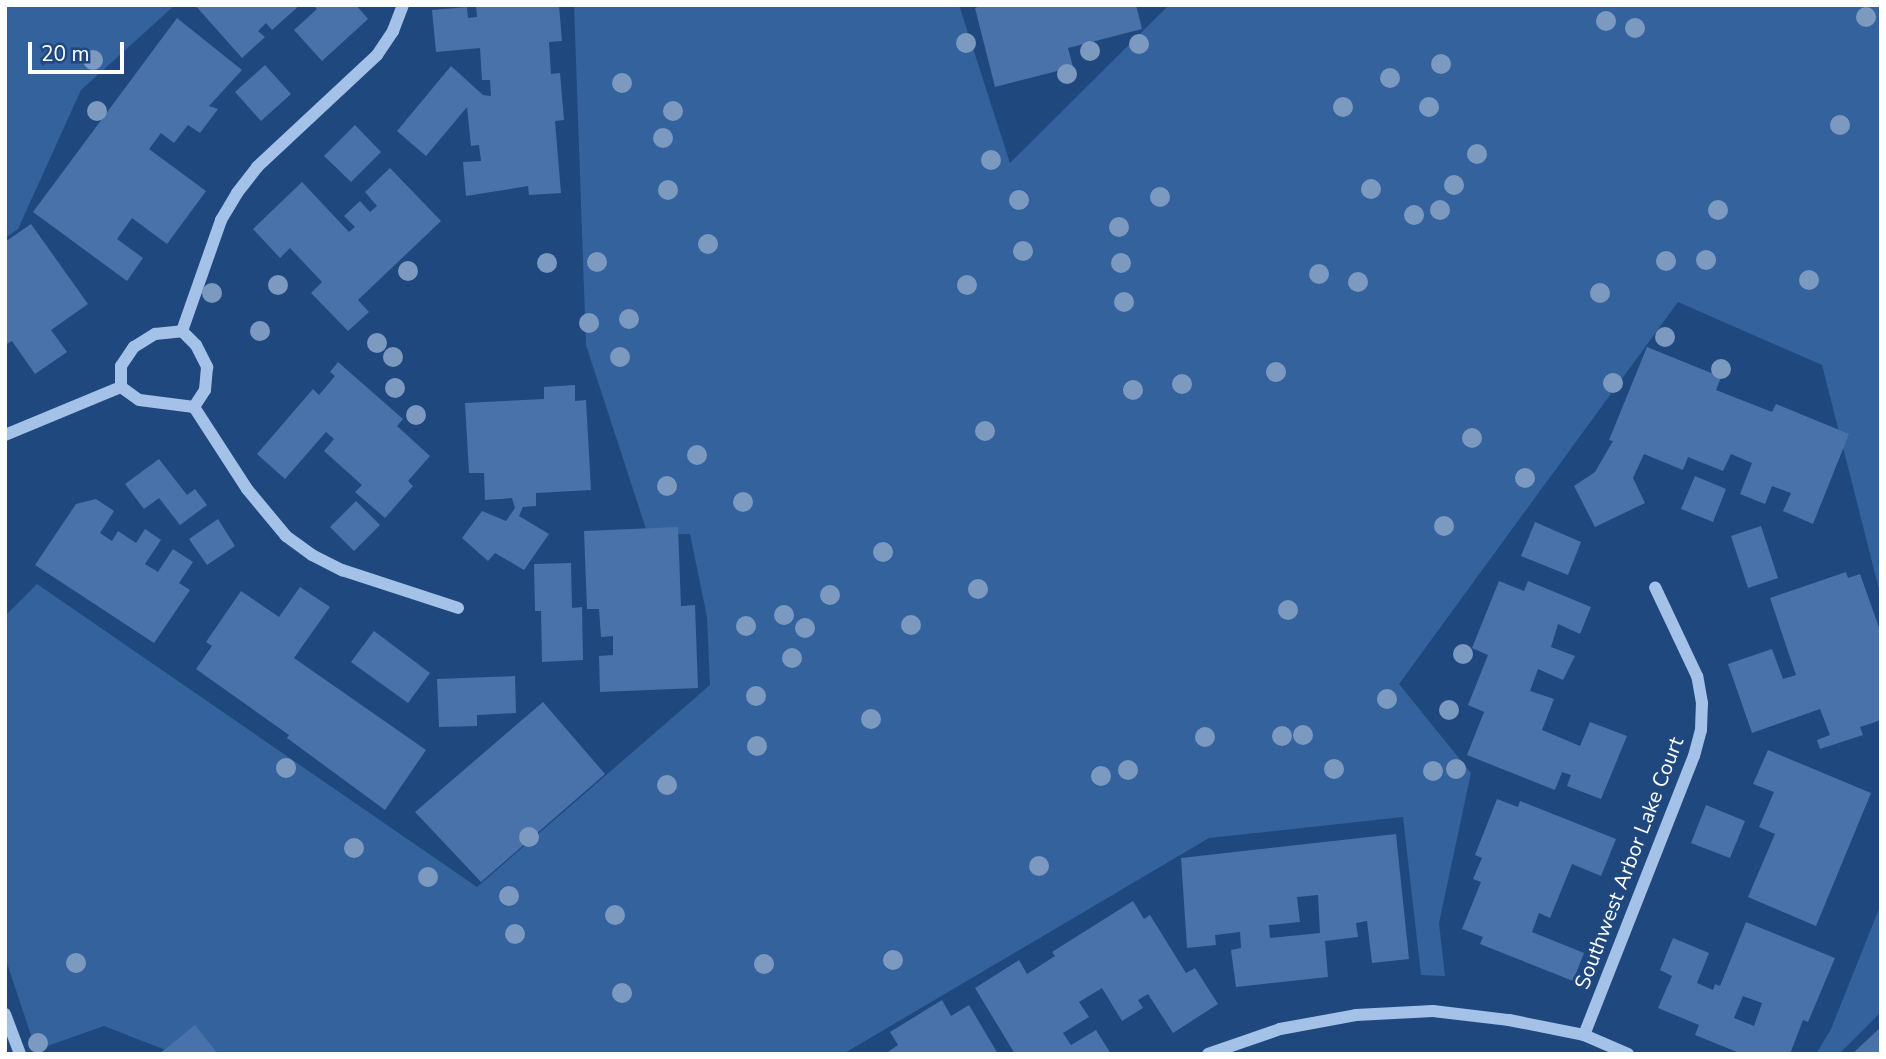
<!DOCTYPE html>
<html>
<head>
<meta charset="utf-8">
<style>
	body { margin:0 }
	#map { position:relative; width:1886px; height:1059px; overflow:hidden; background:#1f487f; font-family:"Nunito Sans",sans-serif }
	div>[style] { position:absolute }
	.green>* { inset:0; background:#33629d }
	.building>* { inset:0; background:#4872a9 }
	.minor>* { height:12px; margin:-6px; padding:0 6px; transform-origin:6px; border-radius:6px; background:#a4c2e8 }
	.trees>* { width:20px; height:20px; margin:-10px; border-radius:50%; background:#7c99c0 }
	span { translate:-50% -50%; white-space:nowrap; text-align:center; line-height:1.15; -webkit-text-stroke:6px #1f487f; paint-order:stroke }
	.street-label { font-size:21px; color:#fff }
	.frame { position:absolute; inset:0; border:7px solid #fff; pointer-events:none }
	.scale { position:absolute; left:28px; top:42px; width:96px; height:32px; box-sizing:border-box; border:4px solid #fff; border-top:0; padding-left:9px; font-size:21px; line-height:24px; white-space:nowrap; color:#fff; -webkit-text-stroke:5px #1f487f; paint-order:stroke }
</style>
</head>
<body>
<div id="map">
	<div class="green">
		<i style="clip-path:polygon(5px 5px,175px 5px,81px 90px,18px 229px,5px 238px)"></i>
		<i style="clip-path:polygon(574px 5px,959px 5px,1010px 163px,1169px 5px,1881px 5px,1881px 597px,1822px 365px,1678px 302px,1399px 684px,1471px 773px,1439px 923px,1445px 976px,1421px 975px,1403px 817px,1209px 838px,843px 1054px,176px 1054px,104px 1026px,36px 1050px,5px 957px,5px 616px,37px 584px,477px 887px,710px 685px,707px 617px,690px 534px,648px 535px,586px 345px)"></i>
		<i style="clip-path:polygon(1881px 904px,1881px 1012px,1839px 1054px,1816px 1054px,1831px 1029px)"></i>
	</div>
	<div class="building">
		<i style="clip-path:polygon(195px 5px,300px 5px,272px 30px,266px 23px,258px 31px,265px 37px,242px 58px)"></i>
		<i style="clip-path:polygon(313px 5px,356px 5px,368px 19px,322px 61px,294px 30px,317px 9px)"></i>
		<i style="clip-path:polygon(476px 5px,559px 5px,562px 41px,549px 42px,551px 74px,560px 73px,564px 120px,555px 121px,561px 193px,529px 195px,528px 186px,466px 196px,463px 162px,481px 161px,479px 145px,471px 146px,467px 107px,426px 156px,397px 131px,451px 66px,483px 95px,491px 96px,490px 80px,482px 80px,480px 48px,436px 52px,432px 10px,467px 7px,468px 18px,477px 17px)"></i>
		<i style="clip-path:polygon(984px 5px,1136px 5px,1142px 29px,1068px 48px,1073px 67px,995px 87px,975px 8px)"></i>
		<i style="clip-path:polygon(177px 18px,242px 70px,209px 106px,218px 109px,200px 133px,188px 125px,174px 143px,161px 133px,149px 149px,206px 191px,167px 244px,132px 218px,117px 239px,143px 258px,127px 281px,33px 212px)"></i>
		<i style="clip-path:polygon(265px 65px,291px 94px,261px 121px,235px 92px)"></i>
		<i style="clip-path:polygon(355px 125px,381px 152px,351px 182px,324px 156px)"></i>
		<i style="clip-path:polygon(390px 168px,441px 221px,358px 300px,369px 312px,348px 331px,311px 293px,322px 282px,290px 248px,280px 258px,253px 229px,302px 182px,349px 232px,355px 227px,344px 216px,360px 201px,370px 212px,377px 206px,365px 192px)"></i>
		<i style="clip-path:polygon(31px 224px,88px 304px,51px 330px,67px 352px,35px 374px,12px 341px,5px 345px,5px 242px)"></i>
		<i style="clip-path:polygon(1647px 347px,1721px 377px,1716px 390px,1772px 412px,1776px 404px,1849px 434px,1813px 524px,1783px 511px,1791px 493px,1772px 486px,1765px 504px,1740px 494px,1752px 463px,1731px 454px,1723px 471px,1688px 457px,1683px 470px,1644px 454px,1633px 478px,1645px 503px,1595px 527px,1574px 486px,1595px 472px,1613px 441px,1609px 440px)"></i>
		<i style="clip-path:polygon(338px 362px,403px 419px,397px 426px,430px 456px,408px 481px,413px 486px,385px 518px,355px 492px,362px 485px,324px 451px,334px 439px,326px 432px,285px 479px,257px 454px,313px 389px,319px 395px,335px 376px,330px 372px)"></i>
		<i style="clip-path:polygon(575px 385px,575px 401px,586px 400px,591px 490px,536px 493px,536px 506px,523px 507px,519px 516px,549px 534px,524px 570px,495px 553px,488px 561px,462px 538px,482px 511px,506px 521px,515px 508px,512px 498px,485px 500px,484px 473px,469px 473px,465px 403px,544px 399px,544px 387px)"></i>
		<i style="clip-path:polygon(159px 459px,187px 495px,195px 489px,207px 505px,180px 525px,159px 498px,144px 509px,125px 484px)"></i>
		<i style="clip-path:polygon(1695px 476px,1726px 489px,1713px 522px,1681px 509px)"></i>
		<i style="clip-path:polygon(96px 499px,114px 511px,100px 533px,112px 541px,118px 531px,136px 543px,145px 529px,161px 540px,145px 564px,158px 572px,173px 549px,193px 562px,179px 583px,190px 590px,154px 643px,35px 565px,76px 504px)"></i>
		<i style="clip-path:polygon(356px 501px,380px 525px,354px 551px,330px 527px)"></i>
		<i style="clip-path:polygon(218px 519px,235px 546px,207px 565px,189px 539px)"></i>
		<i style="clip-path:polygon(1535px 522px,1581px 542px,1568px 575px,1521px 556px)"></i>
		<i style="clip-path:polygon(1761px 526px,1778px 578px,1748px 588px,1731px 536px)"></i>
		<i style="clip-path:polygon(678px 527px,681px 606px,695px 605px,698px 688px,600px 692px,599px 656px,613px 655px,613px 636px,601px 637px,599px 609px,587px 609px,584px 531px)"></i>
		<i style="clip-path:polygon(571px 563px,572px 608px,582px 607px,583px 660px,542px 662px,541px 611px,535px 611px,534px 564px)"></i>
		<i style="clip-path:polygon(1846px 572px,1848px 578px,1860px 574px,1881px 633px,1881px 720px,1860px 727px,1863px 735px,1820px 749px,1817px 740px,1830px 735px,1820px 709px,1752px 733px,1728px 664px,1772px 649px,1783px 679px,1796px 675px,1770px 598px)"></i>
		<i style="clip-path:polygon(1499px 581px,1524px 591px,1528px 581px,1591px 607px,1580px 634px,1558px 624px,1551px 647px,1575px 656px,1563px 680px,1538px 669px,1530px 691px,1554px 699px,1542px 730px,1580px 746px,1590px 722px,1627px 736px,1601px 799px,1567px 786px,1571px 775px,1562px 772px,1555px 790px,1467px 755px,1484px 712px,1468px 705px,1488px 655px,1472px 648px)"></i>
		<i style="clip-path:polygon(300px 587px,330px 607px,294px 658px,426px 750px,385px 810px,287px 738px,289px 735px,196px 669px,212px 646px,206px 642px,241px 591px,279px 617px)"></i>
		<i style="clip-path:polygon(374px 631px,430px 673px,408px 703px,351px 662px)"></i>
		<i style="clip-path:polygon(515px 676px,516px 713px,477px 715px,477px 726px,439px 727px,437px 679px)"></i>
		<i style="clip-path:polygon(543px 702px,605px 774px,481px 882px,415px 812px)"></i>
		<i style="clip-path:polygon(1768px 750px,1871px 793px,1816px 926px,1748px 897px,1775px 834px,1759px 827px,1774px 792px,1753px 784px)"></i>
		<i style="clip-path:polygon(1497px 799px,1518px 807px,1520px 801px,1616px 839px,1601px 876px,1572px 864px,1550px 918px,1539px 913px,1532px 932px,1584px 953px,1573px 981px,1480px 944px,1483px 937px,1462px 929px,1481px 882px,1473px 879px,1482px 858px,1475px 855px)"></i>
		<i style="clip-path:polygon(1706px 805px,1745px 821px,1730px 858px,1691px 843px)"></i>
		<i style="clip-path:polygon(evenodd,1396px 834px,1409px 959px,1372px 963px,1367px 921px,1356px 923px,1358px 937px,1325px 941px,1328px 977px,1236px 987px,1231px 950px,1241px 948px,1240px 932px,1215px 935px,1216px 945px,1187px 948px,1181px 858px,1396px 834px,1318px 895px,1320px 933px,1270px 938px,1269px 925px,1300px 922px,1297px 897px,1318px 895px)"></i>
		<i style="clip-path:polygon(1133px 901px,1144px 919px,1150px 915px,1186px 973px,1195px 968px,1218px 1004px,1173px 1033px,1148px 994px,1138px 1000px,1143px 1008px,1122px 1021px,1102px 988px,1079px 1002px,1089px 1017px,1063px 1033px,1071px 1045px,1096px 1030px,1111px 1054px,1015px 1054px,975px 988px,1019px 960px,1027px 974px,1055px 956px,1052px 952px)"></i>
		<i style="clip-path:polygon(evenodd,1746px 922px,1835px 958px,1808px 1022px,1803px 1020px,1790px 1054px,1742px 1054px,1695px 1035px,1699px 1025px,1658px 1008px,1672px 976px,1660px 970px,1673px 938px,1709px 953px,1697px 983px,1713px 990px,1715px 984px,1720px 986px,1746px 922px,1743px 996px,1762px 1003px,1754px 1026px,1734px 1018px,1743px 996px)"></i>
		<i style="clip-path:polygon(942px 1000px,951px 1016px,969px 1005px,998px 1054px,885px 1054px,898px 1045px,890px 1032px)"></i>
		<i style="clip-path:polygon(195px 1025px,218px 1054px,159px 1054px)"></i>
		<i style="clip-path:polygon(1881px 1027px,1881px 1054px,1852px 1054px)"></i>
	</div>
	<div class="minor">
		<i style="left:182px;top:331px;width:118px;rotate:-70.6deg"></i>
		<i style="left:221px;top:220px;width:31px;rotate:-59deg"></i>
		<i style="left:237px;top:193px;width:33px;rotate:-52deg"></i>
		<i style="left:257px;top:167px;width:164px;rotate:-43deg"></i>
		<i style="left:377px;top:55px;width:29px;rotate:-56deg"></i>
		<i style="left:393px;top:31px;width:28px;rotate:-69deg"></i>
		<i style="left:182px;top:331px;width:20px;rotate:45deg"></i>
		<i style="left:196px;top:345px;width:25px;rotate:63deg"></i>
		<i style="left:207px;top:367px;width:23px;rotate:95deg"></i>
		<i style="left:205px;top:390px;width:20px;rotate:123deg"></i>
		<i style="left:194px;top:407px;width:55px;rotate:-172.7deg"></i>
		<i style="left:139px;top:400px;width:22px;rotate:-144deg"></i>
		<i style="left:121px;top:387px;width:21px;rotate:-90deg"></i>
		<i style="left:121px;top:366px;width:23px;rotate:-56deg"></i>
		<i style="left:134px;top:347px;width:25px;rotate:-32deg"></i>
		<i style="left:155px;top:334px;width:27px;rotate:-6deg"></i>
		<i style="left:194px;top:407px;width:98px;rotate:57.1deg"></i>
		<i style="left:247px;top:489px;width:61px;rotate:50.3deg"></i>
		<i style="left:286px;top:536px;width:32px;rotate:36deg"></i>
		<i style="left:312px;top:555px;width:34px;rotate:27deg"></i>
		<i style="left:342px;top:570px;width:122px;rotate:18.1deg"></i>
		<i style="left:5px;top:435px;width:126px;rotate:-22.5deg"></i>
		<i style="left:5px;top:1014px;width:43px;rotate:69.4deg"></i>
		<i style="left:1584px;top:1035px;width:300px;rotate:-68.5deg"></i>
		<i style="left:1694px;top:756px;width:27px;rotate:-75deg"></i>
		<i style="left:1701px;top:730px;width:27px;rotate:-88deg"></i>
		<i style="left:1702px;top:703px;width:27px;rotate:-100deg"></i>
		<i style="left:1697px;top:676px;width:98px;rotate:-115.3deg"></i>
		<i style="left:1208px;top:1054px;width:76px;rotate:-19.1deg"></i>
		<i style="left:1280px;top:1029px;width:77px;rotate:-10.4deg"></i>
		<i style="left:1356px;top:1015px;width:77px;rotate:-3deg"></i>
		<i style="left:1433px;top:1011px;width:77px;rotate:6.8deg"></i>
		<i style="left:1509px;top:1020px;width:76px;rotate:11.3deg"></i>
		<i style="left:1584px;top:1035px;width:48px;rotate:23.4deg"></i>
	</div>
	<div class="trees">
		<i style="left:1866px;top:17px"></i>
		<i style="left:1606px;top:21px"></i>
		<i style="left:1635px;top:28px"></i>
		<i style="left:966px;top:43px"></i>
		<i style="left:1139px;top:44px"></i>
		<i style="left:1090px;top:51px"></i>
		<i style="left:93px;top:60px"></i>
		<i style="left:1441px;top:64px"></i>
		<i style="left:1067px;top:74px"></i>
		<i style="left:1390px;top:78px"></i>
		<i style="left:622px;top:83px"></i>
		<i style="left:1343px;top:107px"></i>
		<i style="left:1429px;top:107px"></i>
		<i style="left:97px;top:111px"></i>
		<i style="left:673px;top:111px"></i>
		<i style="left:1840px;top:125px"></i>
		<i style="left:663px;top:138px"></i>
		<i style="left:1477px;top:154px"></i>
		<i style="left:991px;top:160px"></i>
		<i style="left:1454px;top:185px"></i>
		<i style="left:1371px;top:189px"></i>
		<i style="left:668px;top:190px"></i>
		<i style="left:1160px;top:197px"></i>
		<i style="left:1019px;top:200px"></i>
		<i style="left:1440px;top:210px"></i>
		<i style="left:1718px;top:210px"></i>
		<i style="left:1414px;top:215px"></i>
		<i style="left:1119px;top:227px"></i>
		<i style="left:708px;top:244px"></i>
		<i style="left:1023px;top:251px"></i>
		<i style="left:1706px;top:260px"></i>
		<i style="left:1666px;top:261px"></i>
		<i style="left:597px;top:262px"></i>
		<i style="left:547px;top:263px"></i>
		<i style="left:1121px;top:263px"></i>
		<i style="left:408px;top:271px"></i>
		<i style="left:1319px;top:274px"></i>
		<i style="left:1809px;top:280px"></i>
		<i style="left:1358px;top:282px"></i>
		<i style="left:278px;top:285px"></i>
		<i style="left:967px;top:285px"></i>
		<i style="left:212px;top:293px"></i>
		<i style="left:1600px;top:293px"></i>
		<i style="left:1124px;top:302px"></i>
		<i style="left:629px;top:319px"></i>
		<i style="left:589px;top:323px"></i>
		<i style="left:260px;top:331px"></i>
		<i style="left:1665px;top:337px"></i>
		<i style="left:377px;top:343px"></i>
		<i style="left:393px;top:357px"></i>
		<i style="left:620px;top:357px"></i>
		<i style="left:1721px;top:369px"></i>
		<i style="left:1276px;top:372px"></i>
		<i style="left:1613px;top:383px"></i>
		<i style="left:1182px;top:384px"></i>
		<i style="left:395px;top:388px"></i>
		<i style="left:1133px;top:390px"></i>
		<i style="left:416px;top:415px"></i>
		<i style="left:985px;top:431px"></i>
		<i style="left:1472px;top:438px"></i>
		<i style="left:697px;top:455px"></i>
		<i style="left:1525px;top:478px"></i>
		<i style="left:667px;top:486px"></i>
		<i style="left:743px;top:502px"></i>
		<i style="left:1444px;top:526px"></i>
		<i style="left:883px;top:552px"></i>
		<i style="left:978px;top:589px"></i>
		<i style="left:830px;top:595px"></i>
		<i style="left:1288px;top:610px"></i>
		<i style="left:784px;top:615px"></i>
		<i style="left:911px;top:625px"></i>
		<i style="left:746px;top:626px"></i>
		<i style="left:805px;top:628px"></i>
		<i style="left:1463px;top:654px"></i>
		<i style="left:792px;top:658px"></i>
		<i style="left:756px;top:696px"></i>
		<i style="left:1387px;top:699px"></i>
		<i style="left:1449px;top:710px"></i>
		<i style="left:871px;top:719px"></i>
		<i style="left:1303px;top:735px"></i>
		<i style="left:1282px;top:736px"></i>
		<i style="left:1205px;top:737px"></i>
		<i style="left:757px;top:746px"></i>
		<i style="left:286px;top:768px"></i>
		<i style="left:1334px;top:769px"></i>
		<i style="left:1456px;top:769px"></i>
		<i style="left:1128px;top:770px"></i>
		<i style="left:1433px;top:771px"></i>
		<i style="left:1101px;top:776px"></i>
		<i style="left:667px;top:785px"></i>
		<i style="left:529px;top:837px"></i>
		<i style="left:354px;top:848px"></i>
		<i style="left:1039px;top:866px"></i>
		<i style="left:428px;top:877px"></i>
		<i style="left:509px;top:896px"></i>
		<i style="left:615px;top:915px"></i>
		<i style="left:515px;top:934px"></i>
		<i style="left:893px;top:960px"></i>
		<i style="left:76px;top:963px"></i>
		<i style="left:764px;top:964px"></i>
		<i style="left:622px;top:993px"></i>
		<i style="left:38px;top:1043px"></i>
	</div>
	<div class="street-label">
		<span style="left:1629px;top:863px;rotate:-69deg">Southwest Arbor Lake Court</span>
	</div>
	<div class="frame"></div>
	<div class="scale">20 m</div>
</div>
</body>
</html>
